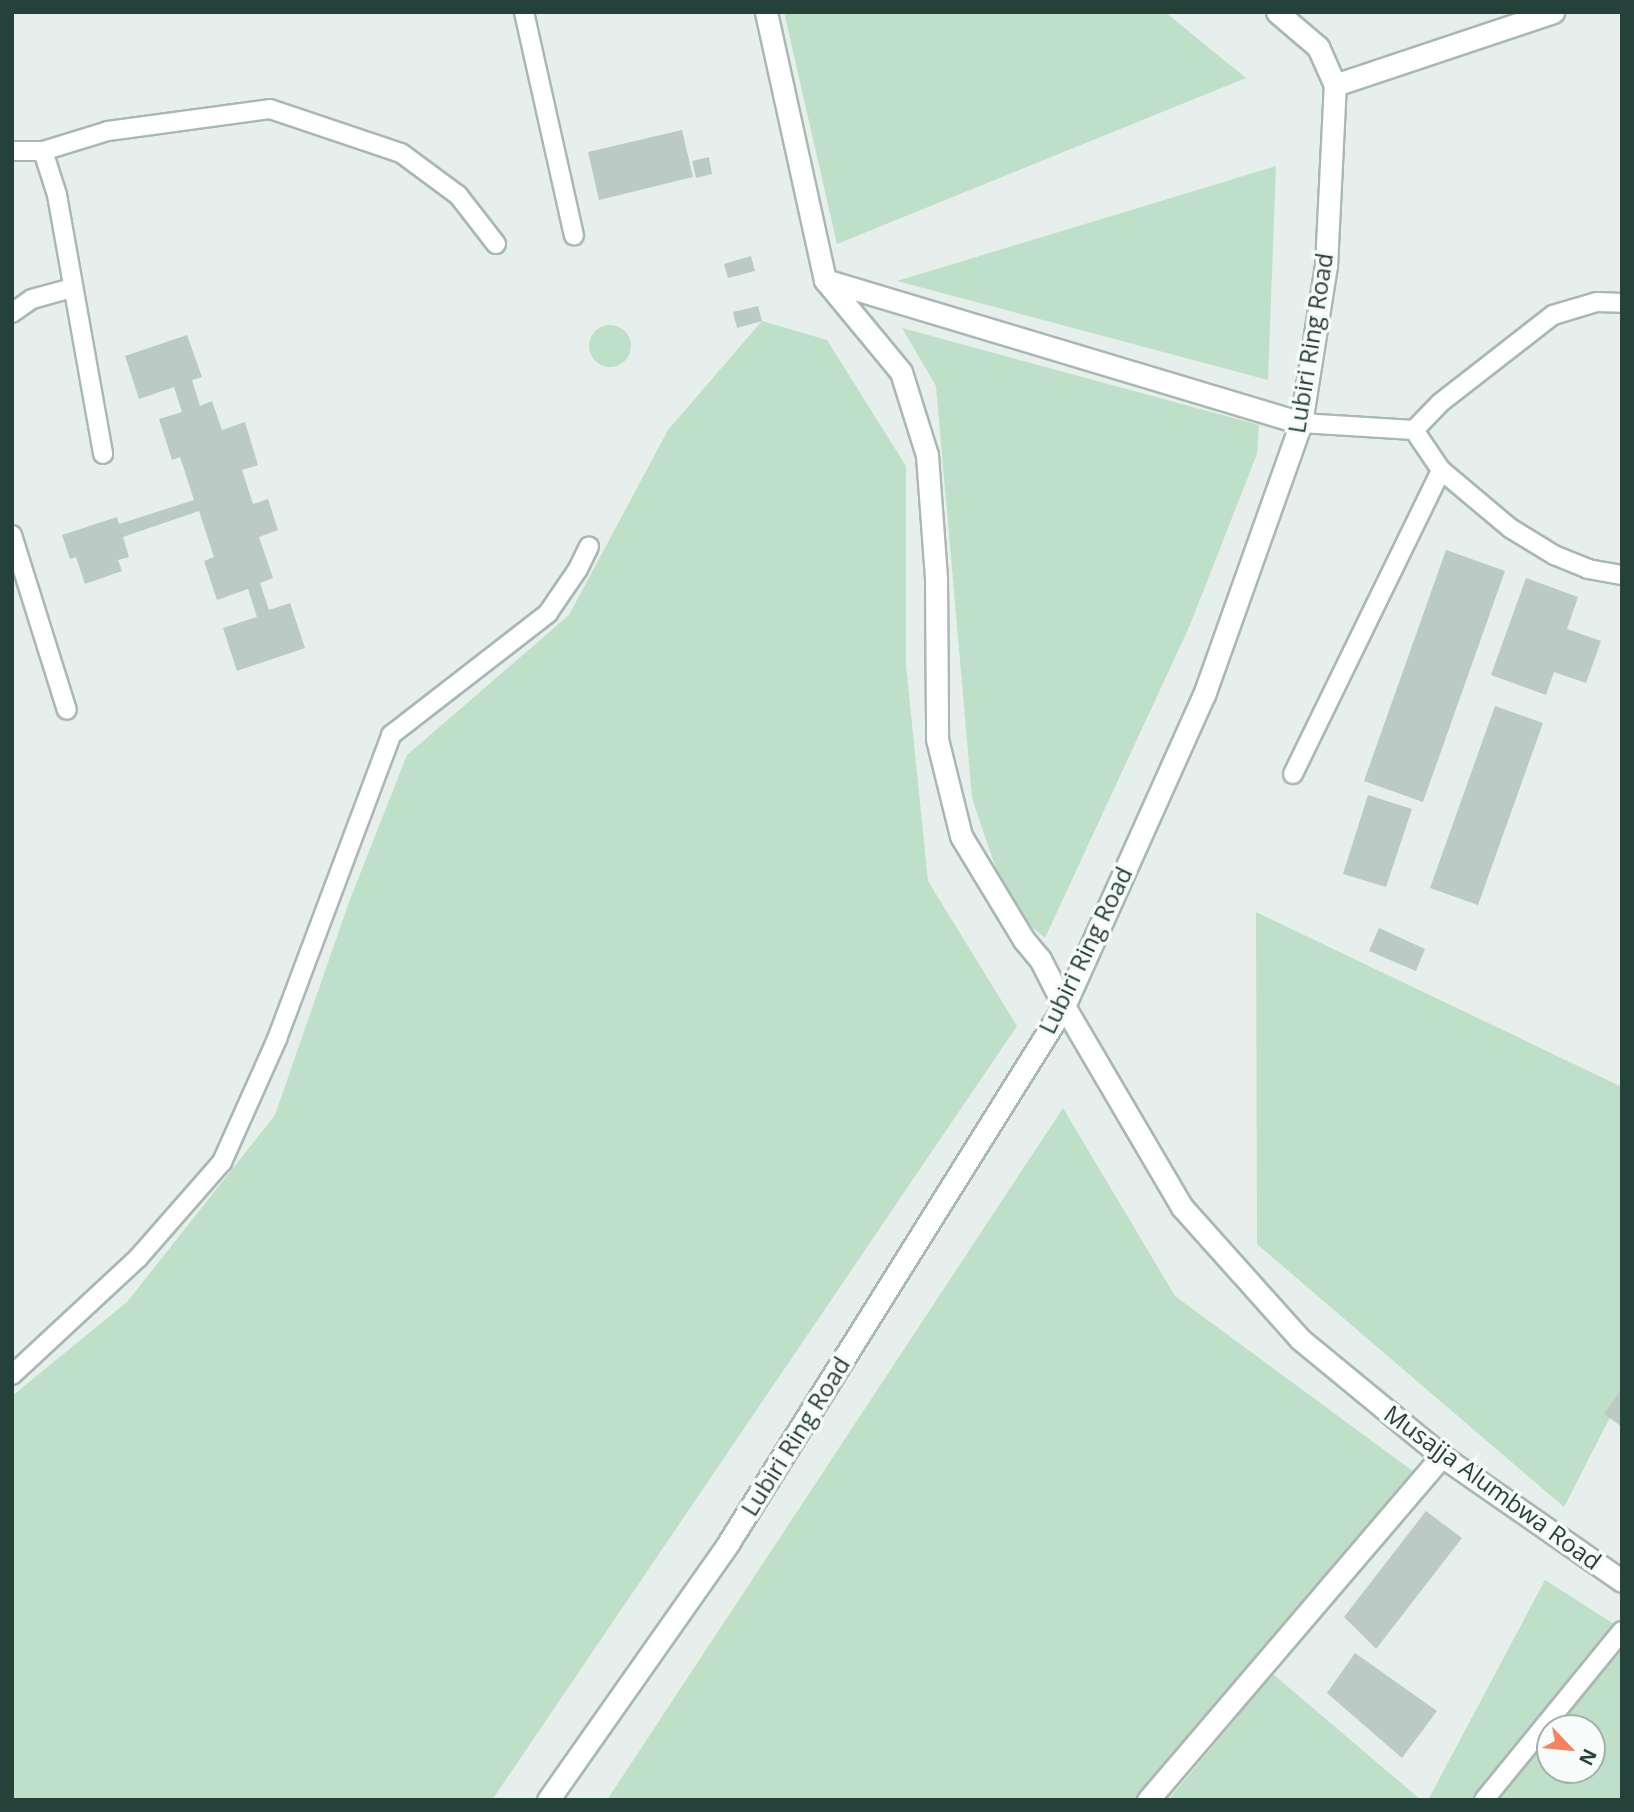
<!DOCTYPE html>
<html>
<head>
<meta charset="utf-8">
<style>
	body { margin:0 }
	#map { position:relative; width:1634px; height:1812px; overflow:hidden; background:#e6efeb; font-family:"Open Sans",sans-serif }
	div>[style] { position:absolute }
	.green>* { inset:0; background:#bfe0c8 }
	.round { border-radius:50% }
	.building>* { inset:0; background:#bbcac4 }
	.roads { filter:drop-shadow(2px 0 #a8b8b2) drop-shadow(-2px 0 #a8b8b2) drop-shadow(0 2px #a8b8b2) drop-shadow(0 -2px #a8b8b2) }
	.lane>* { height:18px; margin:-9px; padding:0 9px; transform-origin:9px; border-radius:9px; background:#fff }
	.street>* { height:21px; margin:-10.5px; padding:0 10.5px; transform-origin:10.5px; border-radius:10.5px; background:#fff }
	.secondary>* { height:21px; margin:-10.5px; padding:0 10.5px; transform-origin:10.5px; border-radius:10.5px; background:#fff }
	span { translate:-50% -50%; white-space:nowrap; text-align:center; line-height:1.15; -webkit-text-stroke:7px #f7fbf9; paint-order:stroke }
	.street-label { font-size:24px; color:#24423a }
	.frame { position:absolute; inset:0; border:14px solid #24423a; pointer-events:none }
	.north { position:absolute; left:1536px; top:1714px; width:70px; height:70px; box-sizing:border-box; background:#f7fbf9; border:2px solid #a3b1ad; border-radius:50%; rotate:116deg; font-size:19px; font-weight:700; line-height:28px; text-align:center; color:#24423a }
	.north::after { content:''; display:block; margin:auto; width:24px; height:32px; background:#f4845f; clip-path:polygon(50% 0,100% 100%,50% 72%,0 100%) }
</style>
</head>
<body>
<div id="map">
	<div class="green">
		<i style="clip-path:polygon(784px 12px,1165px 12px,1246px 78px,837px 244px)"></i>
		<i style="clip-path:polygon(1276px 166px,1268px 380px,897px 281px)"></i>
		<i style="clip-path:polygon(762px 321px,827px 340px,906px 466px,906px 665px,928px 881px,1017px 1026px,492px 1800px,12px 1800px,12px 1396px,127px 1302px,275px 1115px,349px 902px,407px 755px,569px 615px,668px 430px)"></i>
		<i class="round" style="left:589px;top:325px;width:42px;height:42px"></i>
		<i style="clip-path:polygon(902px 328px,1259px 425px,1257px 454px,1190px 625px,1045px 938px,1031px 926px,996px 869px,972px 798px,936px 386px)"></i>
		<i style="clip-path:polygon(1256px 912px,1622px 1087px,1622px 1394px,1564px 1507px,1257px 1244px)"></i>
		<i style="clip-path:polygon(1063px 1108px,1175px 1296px,1414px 1472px,1280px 1641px,1143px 1800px,607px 1800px)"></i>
		<i style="clip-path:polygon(evenodd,1545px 1580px,1622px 1629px,1622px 1800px,1428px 1800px,1545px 1580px,1550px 1728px,1592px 1728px,1592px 1770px,1550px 1770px,1550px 1728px)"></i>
		<i style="clip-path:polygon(1273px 1674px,1421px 1800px,1168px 1800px)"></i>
	</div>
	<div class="building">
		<i style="clip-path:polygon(682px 130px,693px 177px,599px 200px,588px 152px)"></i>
		<i style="clip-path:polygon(709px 157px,712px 174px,696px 178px,692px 161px)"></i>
		<i style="clip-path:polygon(751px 256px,755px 271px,728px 278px,724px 264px)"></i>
		<i style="clip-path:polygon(758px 306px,762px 321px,737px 328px,733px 312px)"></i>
		<i style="clip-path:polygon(187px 335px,202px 377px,192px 380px,200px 406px,212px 401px,222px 430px,245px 422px,258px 465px,242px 470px,253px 504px,268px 499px,278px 530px,259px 537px,273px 578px,260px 583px,269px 610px,290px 603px,305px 648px,237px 671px,223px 628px,257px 617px,248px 589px,217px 600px,204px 561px,214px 557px,199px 511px,123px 537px,129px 557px,118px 560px,122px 571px,85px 584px,76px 557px,70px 559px,62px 535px,117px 517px,119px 524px,194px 500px,180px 457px,172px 460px,159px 419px,182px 412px,174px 387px,139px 399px,125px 356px)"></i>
		<i style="clip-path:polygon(1446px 550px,1505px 571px,1423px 802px,1364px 781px)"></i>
		<i style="clip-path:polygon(1526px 578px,1578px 597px,1567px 629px,1601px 641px,1586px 683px,1554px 672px,1546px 695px,1491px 675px)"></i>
		<i style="clip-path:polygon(1495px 706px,1543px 723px,1478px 905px,1430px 888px)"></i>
		<i style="clip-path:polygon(1368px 795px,1412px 809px,1386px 887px,1343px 874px)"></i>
		<i style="clip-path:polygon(1379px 928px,1425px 949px,1416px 971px,1369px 951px)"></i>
		<i style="clip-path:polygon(1622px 1389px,1622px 1427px,1604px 1414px)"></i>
		<i style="clip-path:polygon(1426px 1511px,1462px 1538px,1376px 1649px,1344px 1617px)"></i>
		<i style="clip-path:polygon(1355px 1653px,1437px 1711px,1402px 1758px,1327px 1693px)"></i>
	</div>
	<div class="roads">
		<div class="lane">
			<i style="left:524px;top:12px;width:229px;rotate:77.4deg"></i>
			<i style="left:12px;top:151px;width:31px"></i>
			<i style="left:43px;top:151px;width:68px;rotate:-17.1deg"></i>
			<i style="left:108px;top:131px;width:163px;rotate:-7.7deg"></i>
			<i style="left:270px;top:109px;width:138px;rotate:18.6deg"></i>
			<i style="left:401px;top:153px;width:71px;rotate:36.4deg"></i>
			<i style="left:458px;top:195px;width:62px;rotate:52.2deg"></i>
			<i style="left:43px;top:151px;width:46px;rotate:72.3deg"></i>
			<i style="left:57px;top:195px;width:263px;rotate:79.9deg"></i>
			<i style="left:12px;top:313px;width:24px;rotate:-35deg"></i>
			<i style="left:32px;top:299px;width:41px;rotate:-15.4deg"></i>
			<i style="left:1301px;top:423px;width:113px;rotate:3.5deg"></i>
			<i style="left:1414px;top:430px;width:37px;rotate:-46deg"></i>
			<i style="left:1440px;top:403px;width:143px;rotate:-37.9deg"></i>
			<i style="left:1553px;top:315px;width:46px;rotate:-16.5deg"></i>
			<i style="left:1597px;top:302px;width:25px;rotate:2deg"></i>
			<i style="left:1414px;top:430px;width:48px;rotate:56deg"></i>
			<i style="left:1441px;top:470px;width:90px;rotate:40deg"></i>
			<i style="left:1510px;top:528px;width:52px;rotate:31.5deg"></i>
			<i style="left:1554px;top:555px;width:37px;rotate:22deg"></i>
			<i style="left:1588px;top:569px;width:35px;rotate:10deg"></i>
			<i style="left:12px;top:535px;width:183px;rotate:72.6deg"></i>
			<i style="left:1293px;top:774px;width:338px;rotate:-64deg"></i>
			<i style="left:12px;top:1375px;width:172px;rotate:-42.9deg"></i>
			<i style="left:138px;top:1258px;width:128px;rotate:-48.8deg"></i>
			<i style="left:222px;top:1162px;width:135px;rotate:-65.9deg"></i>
			<i style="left:277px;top:1039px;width:325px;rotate:-69.4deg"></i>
			<i style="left:391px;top:735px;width:199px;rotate:-37.8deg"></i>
			<i style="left:548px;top:613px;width:53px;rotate:-55.7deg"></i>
			<i style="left:578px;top:569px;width:25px;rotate:-64deg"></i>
			<i style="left:1484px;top:1800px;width:218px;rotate:-50.8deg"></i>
		</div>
		<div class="street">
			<i style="left:766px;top:12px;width:274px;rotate:77.6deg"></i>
			<i style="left:825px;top:280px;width:119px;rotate:50.4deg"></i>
			<i style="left:901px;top:372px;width:87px;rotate:72.6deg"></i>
			<i style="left:927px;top:455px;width:123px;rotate:85.8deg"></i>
			<i style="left:936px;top:578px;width:161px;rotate:89.6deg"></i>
			<i style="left:937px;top:739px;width:100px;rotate:76.1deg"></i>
			<i style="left:961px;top:836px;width:122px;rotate:58.8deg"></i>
			<i style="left:1024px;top:940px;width:25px;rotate:50deg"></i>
			<i style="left:1040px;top:959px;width:53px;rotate:62.9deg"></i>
			<i style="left:1064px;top:1006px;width:233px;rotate:59.6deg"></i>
			<i style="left:1182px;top:1207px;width:177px;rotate:48.2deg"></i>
			<i style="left:1300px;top:1339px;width:184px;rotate:39.5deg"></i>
			<i style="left:1442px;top:1456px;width:219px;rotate:34.8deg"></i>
			<i style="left:825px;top:280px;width:497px;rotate:16.7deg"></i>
			<i style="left:1148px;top:1800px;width:453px;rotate:-49.5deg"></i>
		</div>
		<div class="secondary">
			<i style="left:1335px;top:85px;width:230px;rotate:-18.5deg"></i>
			<i style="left:548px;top:1800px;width:315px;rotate:-54.9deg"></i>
			<i style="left:729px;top:1542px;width:632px;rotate:-57.99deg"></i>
			<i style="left:1064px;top:1006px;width:341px;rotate:-65.8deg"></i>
			<i style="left:1204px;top:695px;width:289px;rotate:-70.4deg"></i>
			<i style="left:1301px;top:423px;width:159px;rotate:-81deg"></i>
			<i style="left:1326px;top:266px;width:181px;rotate:-87.2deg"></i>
			<i style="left:1335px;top:85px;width:42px;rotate:-114.1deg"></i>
			<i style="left:1318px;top:47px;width:54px;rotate:-139.5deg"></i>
		</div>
	</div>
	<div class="street-label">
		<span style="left:1310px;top:343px;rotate:-81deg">Lubiri Ring Road</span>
		<span style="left:1085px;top:950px;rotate:-64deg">Lubiri Ring Road</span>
		<span style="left:795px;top:1436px;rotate:-58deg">Lubiri Ring Road</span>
		<span style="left:1493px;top:1487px;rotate:36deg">Musajja Alumbwa Road</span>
	</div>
	<div class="frame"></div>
	<div class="north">N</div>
</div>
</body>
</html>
